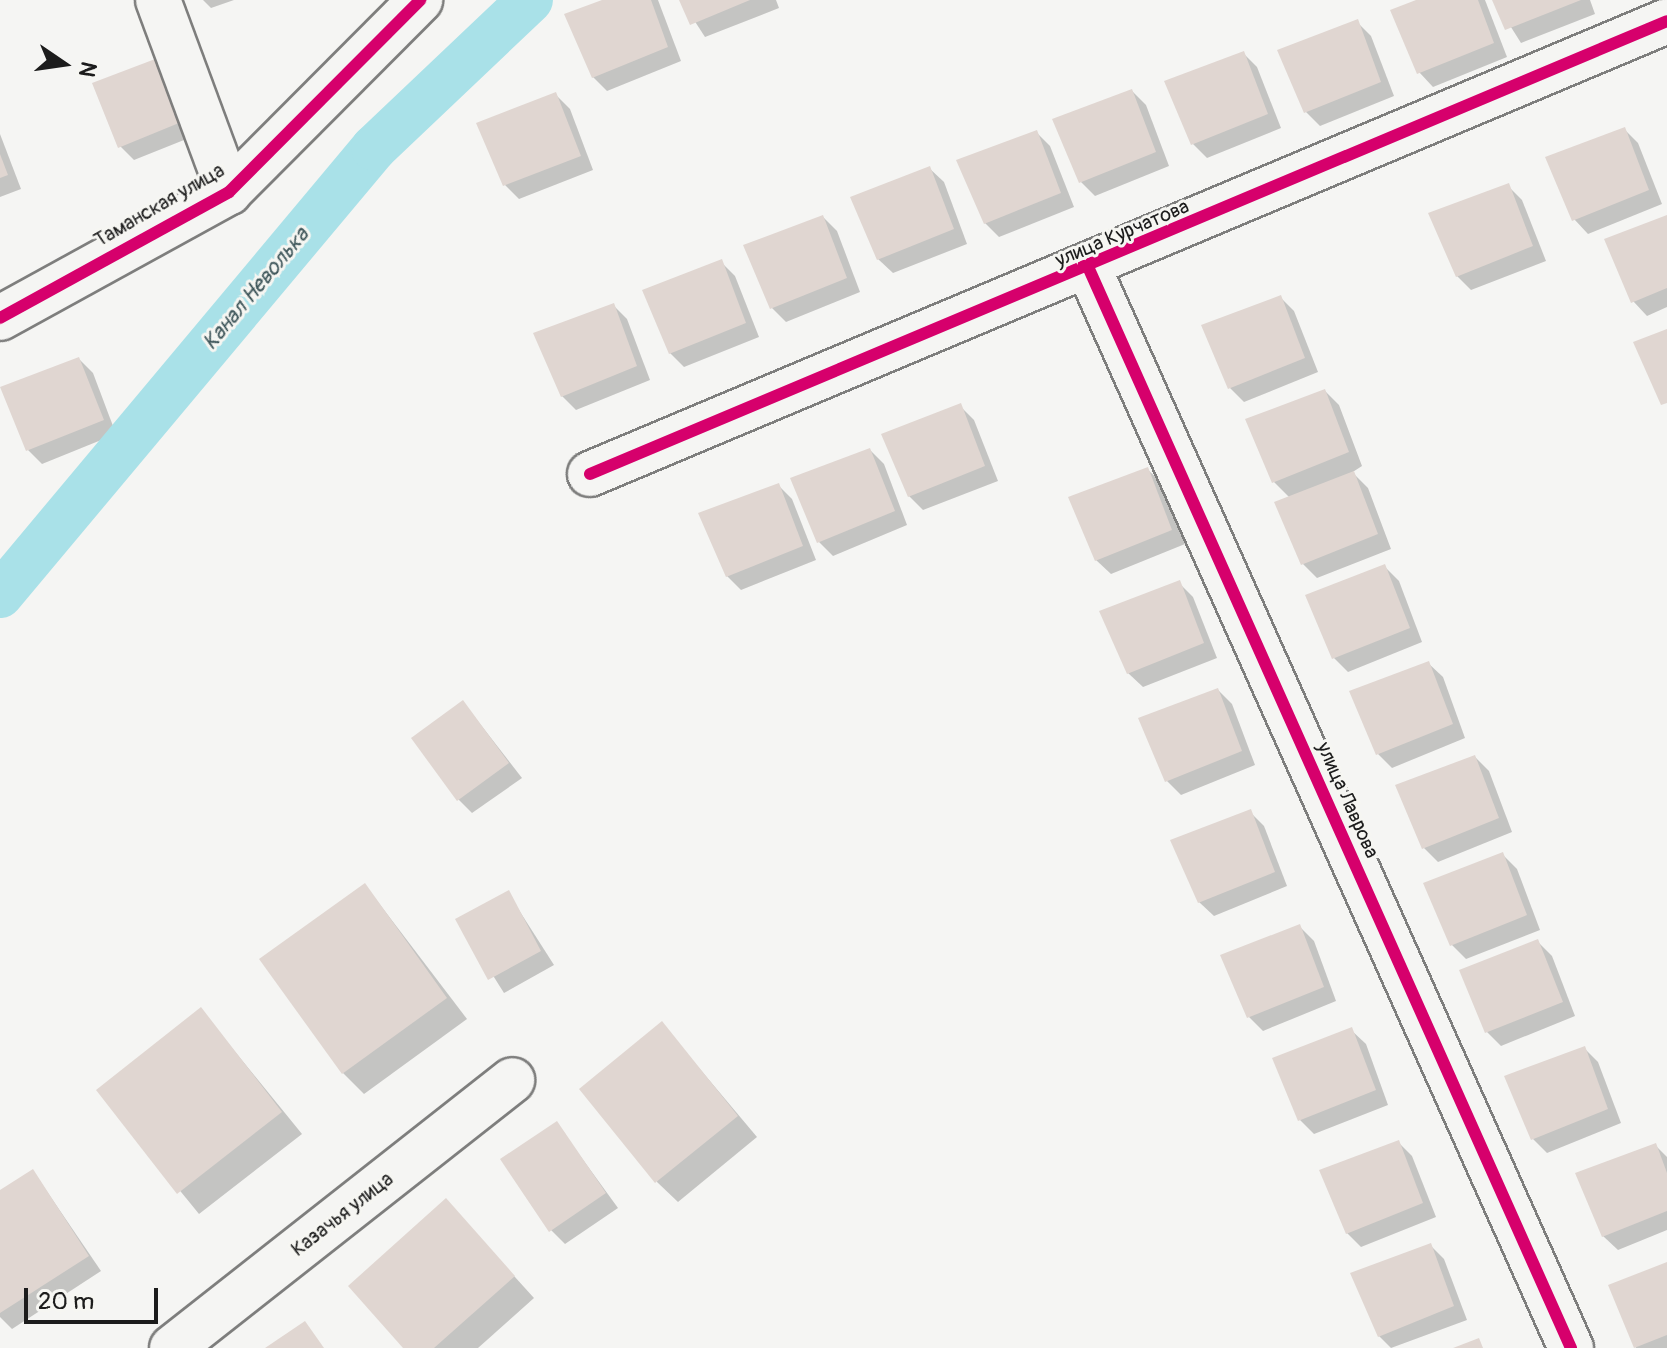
<!DOCTYPE html>
<html>
<head>
<meta charset="utf-8">
<style>
	body { margin:0 }
	#map { position:relative; width:1667px; height:1348px; overflow:hidden; background:#f5f5f3; font-family:Pangolin,sans-serif }
	div>[style] { position:absolute }
	.shadow>* { inset:0; background:#0003 }
	.canal>* { height:46px; margin:-23px; padding:0 23px; transform-origin:23px; border-radius:23px; background:#a9e1e8 }
	.building>* { inset:0; background:#e0d6d1 }
	.roads { filter:drop-shadow(2px 0 #7e7e7d) drop-shadow(-2px 0 #7e7e7d) drop-shadow(0 2px #7e7e7d) drop-shadow(0 -2px #7e7e7d) }
	.street>* { height:44px; margin:-22px; padding:0 22px; transform-origin:22px; border-radius:22px; background:#f5f5f3 }
	.cycleway>* { height:12px; margin:-6px; padding:0 6px; transform-origin:6px; border-radius:6px; background:#d6006c }
	span { translate:-50% -50%; white-space:nowrap; text-align:center; line-height:1.15; -webkit-text-stroke:6px #f6f6f2; paint-order:stroke }
	.street-label { font-size:20px; color:#1c1c1c }
	.water-label { font-size:22px; color:#3c5458; font-style:italic }
	.north { position:absolute; left:24px; top:24px; width:80px; height:80px; -webkit-text-stroke:6px #f6f6f2; paint-order:stroke; rotate:103deg; font-size:22px; font-weight:700; line-height:32px; text-align:center; color:#1c1c1c }
	.north::after { content:''; display:block; margin:auto; width:28px; height:36px; background:#1c1c1c; clip-path:polygon(50% 0,100% 100%,50% 72%,0 100%) }
	.scale { position:absolute; left:24px; top:1288px; width:134px; height:36px; box-sizing:border-box; border:4px solid #1c1c1c; border-top:0; padding-left:10px; font-size:24px; line-height:28px; white-space:nowrap; color:#1c1c1c; -webkit-text-stroke:6px #f6f6f2; paint-order:stroke }
</style>
</head>
<body>
<div id="map">
	<div class="shadow">
		<i style="clip-path:polygon(203px 0,234px 0,211px 8px)"></i>
		<i style="clip-path:polygon(607px 0,658px 0,681px 61px,607px 91px,593px 77px)"></i>
		<i style="clip-path:polygon(681px 0,776px 0,779px 8px,705px 37px)"></i>
		<i style="clip-path:polygon(1421px 0,1485px 0,1507px 57px,1433px 87px,1419px 72px)"></i>
		<i style="clip-path:polygon(1494px 0,1590px 0,1595px 14px,1521px 43px)"></i>
		<i style="clip-path:polygon(1357px 22px,1371px 36px,1394px 96px,1320px 126px,1306px 112px,1280px 51px)"></i>
		<i style="clip-path:polygon(1243px 53px,1257px 67px,1281px 128px,1207px 158px,1193px 144px)"></i>
		<i style="clip-path:polygon(94px 85px,209px 130px,134px 160px,120px 146px)"></i>
		<i style="clip-path:polygon(1132px 91px,1146px 105px,1169px 166px,1095px 196px,1081px 182px)"></i>
		<i style="clip-path:polygon(556px 95px,570px 109px,593px 170px,519px 199px,505px 185px,479px 124px)"></i>
		<i style="clip-path:polygon(1624px 129px,1638px 143px,1662px 204px,1588px 234px,1574px 219px)"></i>
		<i style="clip-path:polygon(1036px 132px,1050px 146px,1074px 207px,999px 237px,985px 223px)"></i>
		<i style="clip-path:polygon(0 134px,21px 189px,0 197px)"></i>
		<i style="clip-path:polygon(929px 168px,944px 182px,967px 244px,893px 273px,878px 259px)"></i>
		<i style="clip-path:polygon(1508px 186px,1522px 200px,1546px 261px,1471px 290px,1457px 276px)"></i>
		<i style="clip-path:polygon(823px 217px,837px 231px,860px 292px,786px 322px,772px 308px)"></i>
		<i style="clip-path:polygon(1667px 217px,1667px 307px,1647px 316px,1633px 301px)"></i>
		<i style="clip-path:polygon(721px 262px,735px 276px,759px 337px,684px 367px,670px 353px)"></i>
		<i style="clip-path:polygon(1280px 297px,1294px 311px,1318px 372px,1244px 402px,1230px 388px)"></i>
		<i style="clip-path:polygon(613px 305px,627px 319px,650px 380px,576px 410px,562px 396px)"></i>
		<i style="clip-path:polygon(79px 359px,93px 373px,116px 434px,42px 464px,28px 450px)"></i>
		<i style="clip-path:polygon(1325px 391px,1339px 405px,1362px 466px,1345px 477px,1354px 474px,1368px 488px,1391px 549px,1317px 578px,1303px 564px,1276px 503px,1290px 498px,1274px 482px)"></i>
		<i style="clip-path:polygon(960px 406px,974px 420px,998px 481px,923px 510px,909px 496px)"></i>
		<i style="clip-path:polygon(870px 450px,884px 464px,907px 525px,833px 556px,819px 542px)"></i>
		<i style="clip-path:polygon(1147px 469px,1162px 483px,1185px 544px,1111px 574px,1096px 560px)"></i>
		<i style="clip-path:polygon(778px 485px,792px 499px,816px 560px,741px 590px,727px 576px)"></i>
		<i style="clip-path:polygon(1385px 567px,1399px 581px,1422px 642px,1348px 672px,1334px 658px)"></i>
		<i style="clip-path:polygon(1179px 583px,1193px 597px,1217px 658px,1143px 687px,1128px 673px)"></i>
		<i style="clip-path:polygon(1428px 663px,1443px 677px,1465px 738px,1392px 768px,1378px 754px)"></i>
		<i style="clip-path:polygon(1218px 690px,1232px 704px,1255px 765px,1181px 795px,1167px 781px)"></i>
		<i style="clip-path:polygon(463px 702px,522px 778px,472px 813px,458px 799px)"></i>
		<i style="clip-path:polygon(1475px 757px,1489px 771px,1512px 832px,1438px 862px,1424px 848px)"></i>
		<i style="clip-path:polygon(1250px 812px,1264px 826px,1287px 886px,1214px 916px,1199px 902px)"></i>
		<i style="clip-path:polygon(1503px 855px,1517px 869px,1540px 930px,1466px 959px,1452px 945px,1425px 884px)"></i>
		<i style="clip-path:polygon(365px 885px,467px 1019px,364px 1094px,343px 1073px)"></i>
		<i style="clip-path:polygon(508px 893px,554px 965px,504px 993px,458px 920px)"></i>
		<i style="clip-path:polygon(1300px 927px,1314px 941px,1336px 1001px,1263px 1031px,1249px 1017px)"></i>
		<i style="clip-path:polygon(1538px 942px,1552px 956px,1575px 1016px,1501px 1046px,1487px 1032px)"></i>
		<i style="clip-path:polygon(201px 1010px,302px 1134px,199px 1214px,98px 1090px)"></i>
		<i style="clip-path:polygon(662px 1024px,757px 1137px,678px 1202px,657px 1182px)"></i>
		<i style="clip-path:polygon(1351px 1030px,1366px 1044px,1388px 1105px,1314px 1134px,1300px 1120px)"></i>
		<i style="clip-path:polygon(1584px 1048px,1598px 1062px,1621px 1123px,1547px 1153px,1533px 1139px)"></i>
		<i style="clip-path:polygon(557px 1124px,618px 1208px,565px 1244px,551px 1230px)"></i>
		<i style="clip-path:polygon(1398px 1142px,1412px 1156px,1436px 1217px,1361px 1247px,1347px 1233px)"></i>
		<i style="clip-path:polygon(1655px 1145px,1667px 1157px,1667px 1230px,1618px 1250px,1603px 1236px)"></i>
		<i style="clip-path:polygon(33px 1171px,101px 1271px,12px 1329px,0 1317px,0 1192px)"></i>
		<i style="clip-path:polygon(446px 1201px,534px 1298px,478px 1348px,405px 1348px)"></i>
		<i style="clip-path:polygon(1430px 1245px,1444px 1259px,1467px 1320px,1391px 1348px,1379px 1336px)"></i>
		<i style="clip-path:polygon(1667px 1264px,1667px 1348px,1636px 1348px,1610px 1286px)"></i>
	</div>
	<div class="canal">
		<i style="left:0;top:595px;width:583px;rotate:-50.08deg"></i>
		<i style="left:374px;top:148px;width:215px;rotate:-43.5deg"></i>
	</div>
	<div class="building">
		<i style="clip-path:polygon(602px 0,651px 0,668px 47px,592px 78px,564px 14px)"></i>
		<i style="clip-path:polygon(679px 0,750px 0,690px 25px)"></i>
		<i style="clip-path:polygon(1416px 0,1478px 0,1494px 43px,1417px 74px,1390px 10px)"></i>
		<i style="clip-path:polygon(1492px 0,1581px 0,1505px 30px)"></i>
		<i style="clip-path:polygon(1358px 19px,1381px 82px,1304px 113px,1277px 50px)"></i>
		<i style="clip-path:polygon(1244px 51px,1268px 114px,1191px 145px,1164px 81px)"></i>
		<i style="clip-path:polygon(171px 53px,196px 116px,118px 148px,92px 83px)"></i>
		<i style="clip-path:polygon(1132px 89px,1156px 152px,1079px 183px,1052px 119px)"></i>
		<i style="clip-path:polygon(556px 92px,581px 156px,503px 186px,476px 123px)"></i>
		<i style="clip-path:polygon(1625px 127px,1649px 190px,1572px 221px,1545px 157px)"></i>
		<i style="clip-path:polygon(1037px 130px,1061px 193px,984px 224px,956px 160px)"></i>
		<i style="clip-path:polygon(0 154px,8px 175px,0 178px)"></i>
		<i style="clip-path:polygon(930px 166px,954px 229px,877px 260px,850px 197px)"></i>
		<i style="clip-path:polygon(1509px 183px,1533px 246px,1456px 277px,1428px 213px)"></i>
		<i style="clip-path:polygon(823px 215px,847px 278px,770px 309px,743px 245px)"></i>
		<i style="clip-path:polygon(1667px 215px,1667px 288px,1631px 303px,1604px 239px)"></i>
		<i style="clip-path:polygon(722px 259px,746px 323px,669px 354px,642px 290px)"></i>
		<i style="clip-path:polygon(1281px 295px,1305px 358px,1228px 389px,1201px 325px)"></i>
		<i style="clip-path:polygon(614px 303px,637px 366px,561px 397px,533px 333px)"></i>
		<i style="clip-path:polygon(1667px 329px,1667px 403px,1661px 405px,1633px 342px)"></i>
		<i style="clip-path:polygon(79px 357px,104px 420px,26px 451px,0 387px)"></i>
		<i style="clip-path:polygon(1325px 389px,1349px 452px,1272px 483px,1245px 419px)"></i>
		<i style="clip-path:polygon(961px 403px,985px 466px,908px 497px,881px 434px)"></i>
		<i style="clip-path:polygon(870px 448px,895px 511px,817px 543px,790px 478px)"></i>
		<i style="clip-path:polygon(1148px 467px,1172px 530px,1095px 561px,1068px 497px)"></i>
		<i style="clip-path:polygon(1354px 471px,1378px 534px,1301px 565px,1274px 502px)"></i>
		<i style="clip-path:polygon(779px 483px,803px 546px,726px 577px,698px 513px)"></i>
		<i style="clip-path:polygon(1385px 564px,1410px 628px,1332px 659px,1305px 595px)"></i>
		<i style="clip-path:polygon(1180px 580px,1204px 643px,1127px 674px,1099px 611px)"></i>
		<i style="clip-path:polygon(1429px 661px,1453px 724px,1376px 755px,1349px 691px)"></i>
		<i style="clip-path:polygon(1218px 688px,1242px 751px,1165px 782px,1138px 718px)"></i>
		<i style="clip-path:polygon(463px 700px,509px 763px,457px 801px,411px 738px)"></i>
		<i style="clip-path:polygon(1475px 755px,1499px 818px,1422px 849px,1395px 785px)"></i>
		<i style="clip-path:polygon(1251px 809px,1275px 872px,1198px 903px,1170px 840px)"></i>
		<i style="clip-path:polygon(1503px 852px,1527px 915px,1450px 946px,1423px 883px)"></i>
		<i style="clip-path:polygon(365px 883px,447px 998px,342px 1074px,259px 959px)"></i>
		<i style="clip-path:polygon(509px 890px,541px 951px,488px 980px,455px 919px)"></i>
		<i style="clip-path:polygon(1300px 924px,1324px 987px,1247px 1018px,1220px 955px)"></i>
		<i style="clip-path:polygon(1538px 939px,1563px 1002px,1485px 1033px,1459px 970px)"></i>
		<i style="clip-path:polygon(201px 1007px,282px 1112px,177px 1194px,96px 1090px)"></i>
		<i style="clip-path:polygon(662px 1021px,738px 1116px,655px 1183px,579px 1089px)"></i>
		<i style="clip-path:polygon(1352px 1027px,1376px 1090px,1298px 1121px,1272px 1058px)"></i>
		<i style="clip-path:polygon(1585px 1046px,1608px 1109px,1531px 1140px,1504px 1076px)"></i>
		<i style="clip-path:polygon(557px 1121px,606px 1193px,549px 1232px,500px 1159px)"></i>
		<i style="clip-path:polygon(1399px 1140px,1423px 1203px,1346px 1234px,1319px 1170px)"></i>
		<i style="clip-path:polygon(1656px 1143px,1667px 1173px,1667px 1211px,1602px 1237px,1575px 1173px)"></i>
		<i style="clip-path:polygon(33px 1169px,89px 1256px,0 1313px,0 1190px)"></i>
		<i style="clip-path:polygon(446px 1198px,515px 1276px,434px 1348px,403px 1348px,348px 1286px)"></i>
		<i style="clip-path:polygon(1431px 1243px,1454px 1306px,1378px 1337px,1350px 1273px)"></i>
		<i style="clip-path:polygon(1667px 1262px,1667px 1335px,1634px 1348px,1608px 1285px)"></i>
		<i style="clip-path:polygon(305px 1321px,324px 1348px,265px 1348px)"></i>
		<i style="clip-path:polygon(1479px 1338px,1483px 1348px,1453px 1348px)"></i>
	</div>
	<div class="roads">
		<div class="street">
			<i style="left:158px;top:0;width:205px;rotate:69.7deg"></i>
			<i style="left:1089px;top:269px;width:1182px;rotate:65.93deg"></i>
			<i style="left:0;top:318px;width:261px;rotate:-28.8deg"></i>
			<i style="left:229px;top:192px;width:271px;rotate:-45.1deg"></i>
			<i style="left:590px;top:474px;width:1168px;rotate:-22.81deg"></i>
			<i style="left:172px;top:1348px;width:433px;rotate:-38.2deg"></i>
		</div>
	</div>
	<div class="cycleway">
		<i style="left:1089px;top:269px;width:1182px;rotate:65.93deg"></i>
		<i style="left:0;top:318px;width:261px;rotate:-28.8deg"></i>
		<i style="left:229px;top:192px;width:271px;rotate:-45.1deg"></i>
		<i style="left:590px;top:474px;width:1168px;rotate:-22.81deg"></i>
	</div>
	<div class="street-label">
		<span style="left:159px;top:205px;rotate:-30deg">Таманская улица</span>
		<span style="left:1122px;top:233px;rotate:-23deg">улица Курчатова</span>
		<span style="left:1348px;top:800px;rotate:66deg">улица Лаврова</span>
		<span style="left:342px;top:1214px;rotate:-38deg">Казачья улица</span>
	</div>
	<div class="water-label">
		<span style="left:256px;top:289px;rotate:-50deg">Канал Неволька</span>
	</div>
	<div class="north">N</div>
	<div class="scale">20 m</div>
</div>
</body>
</html>
